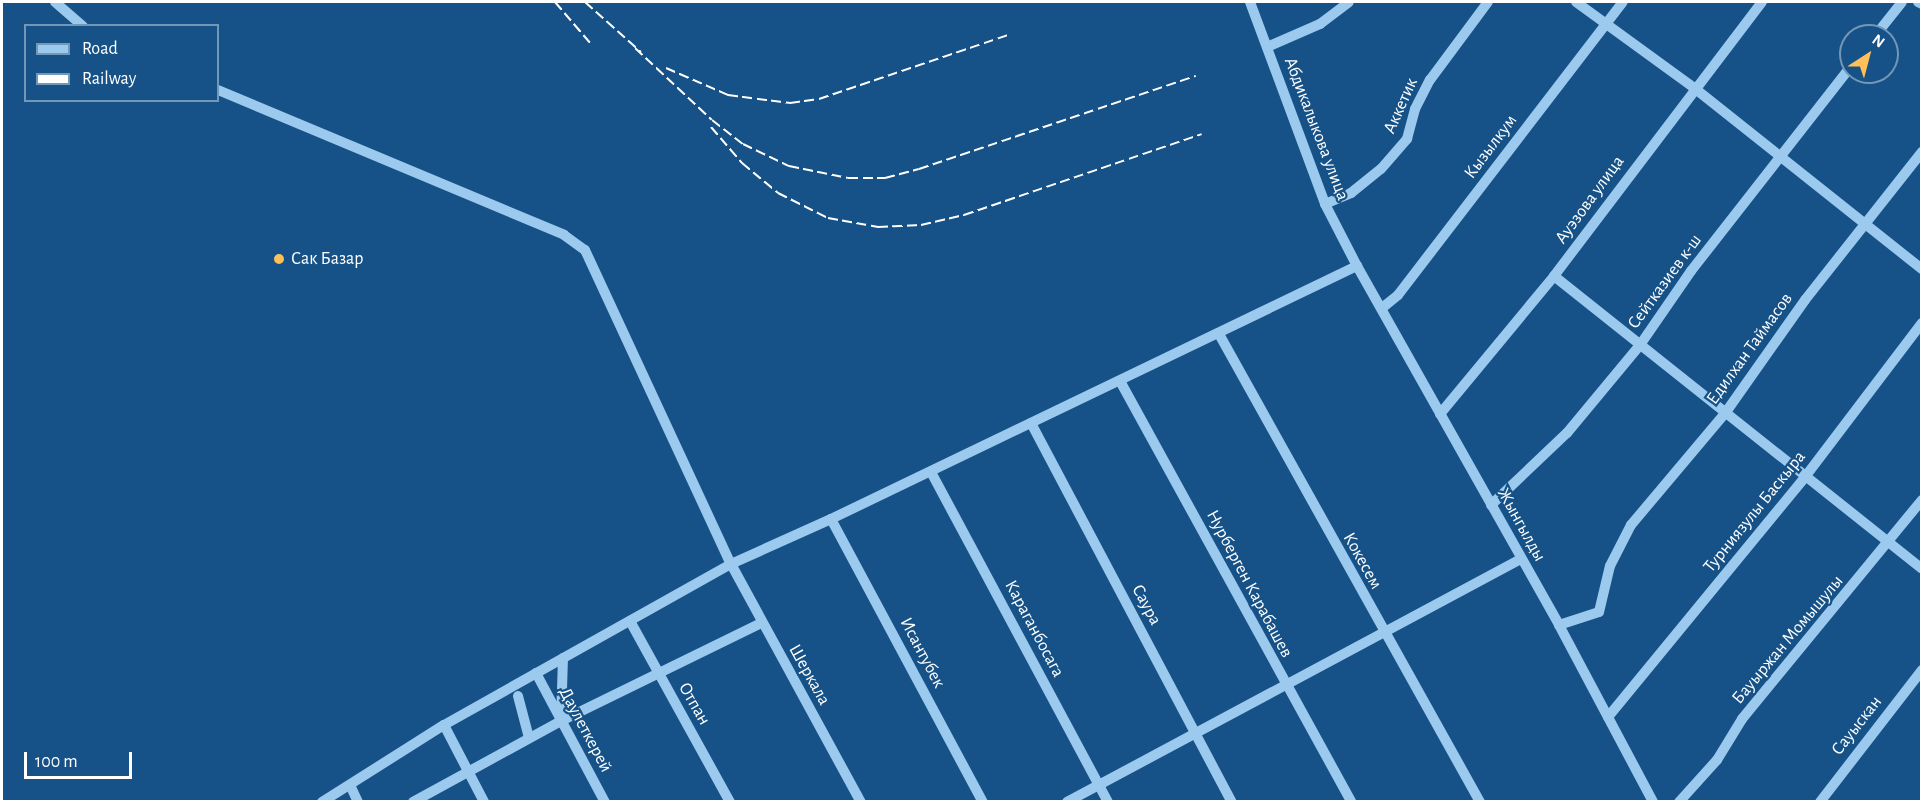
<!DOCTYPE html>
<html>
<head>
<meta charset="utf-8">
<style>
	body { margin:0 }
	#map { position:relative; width:1923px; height:803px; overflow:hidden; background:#165287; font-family:"Alegreya Sans",sans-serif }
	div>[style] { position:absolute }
	.minor>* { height:10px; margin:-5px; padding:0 5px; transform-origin:5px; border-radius:5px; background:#9cc9ee }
	.rail>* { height:2px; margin-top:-1px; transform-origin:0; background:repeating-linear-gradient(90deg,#fff 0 10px,transparent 0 14.5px) }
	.dots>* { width:16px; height:16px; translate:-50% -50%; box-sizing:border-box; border:3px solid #165287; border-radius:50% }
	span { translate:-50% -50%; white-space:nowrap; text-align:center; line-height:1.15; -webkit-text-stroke:4.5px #165287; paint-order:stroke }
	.street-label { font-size:18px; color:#fff }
	.poi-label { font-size:18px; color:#fff }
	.left { translate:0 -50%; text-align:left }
	.frame { position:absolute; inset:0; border:3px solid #fff; pointer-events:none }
	.legend { position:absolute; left:24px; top:24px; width:195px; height:78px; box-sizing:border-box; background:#165287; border:2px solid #7397b7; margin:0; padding:8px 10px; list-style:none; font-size:18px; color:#fff }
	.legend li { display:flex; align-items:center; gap:12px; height:30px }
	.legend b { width:30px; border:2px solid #7397b7 }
	.north { position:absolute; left:1839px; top:24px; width:60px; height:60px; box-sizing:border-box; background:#165287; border:2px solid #7397b7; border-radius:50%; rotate:36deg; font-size:16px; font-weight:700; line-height:24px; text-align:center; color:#fff }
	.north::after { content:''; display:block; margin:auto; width:21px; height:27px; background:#ffbf59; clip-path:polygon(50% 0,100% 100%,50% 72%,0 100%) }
	.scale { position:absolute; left:24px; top:752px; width:108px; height:27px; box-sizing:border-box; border:3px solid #fff; border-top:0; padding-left:8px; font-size:18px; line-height:21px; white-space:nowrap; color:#fff; -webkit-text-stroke:4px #165287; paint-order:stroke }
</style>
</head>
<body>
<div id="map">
	<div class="minor">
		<i style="left:55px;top:2px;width:37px;rotate:41deg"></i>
		<i style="left:1250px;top:2px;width:215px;rotate:69.6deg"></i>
		<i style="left:1325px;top:204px;width:70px;rotate:62.7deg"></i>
		<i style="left:1357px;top:266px;width:412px;rotate:60.6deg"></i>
		<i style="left:1559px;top:625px;width:200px;rotate:62deg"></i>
		<i style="left:1576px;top:2px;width:145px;rotate:36deg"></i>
		<i style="left:1693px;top:87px;width:293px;rotate:38.5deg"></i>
		<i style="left:1918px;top:2px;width:4px;rotate:27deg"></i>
		<i style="left:1875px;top:36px;width:43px;rotate:-51.5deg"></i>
		<i style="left:1267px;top:47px;width:58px;rotate:-23.5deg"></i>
		<i style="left:1320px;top:24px;width:36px;rotate:-37deg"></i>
		<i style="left:218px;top:90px;width:375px;rotate:22.7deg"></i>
		<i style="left:564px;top:235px;width:26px;rotate:36deg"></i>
		<i style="left:585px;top:250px;width:346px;rotate:65.1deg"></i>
		<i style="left:731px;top:564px;width:271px;rotate:61.4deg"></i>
		<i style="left:1325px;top:204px;width:28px;rotate:-23deg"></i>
		<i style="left:1351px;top:193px;width:38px;rotate:-39deg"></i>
		<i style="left:1381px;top:169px;width:40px;rotate:-49deg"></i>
		<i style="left:1407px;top:139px;width:31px;rotate:-75deg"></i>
		<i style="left:1415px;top:109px;width:33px;rotate:-63deg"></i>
		<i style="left:1430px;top:80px;width:97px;rotate:-53.4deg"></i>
		<i style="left:1554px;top:276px;width:470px;rotate:38.5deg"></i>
		<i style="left:1382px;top:308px;width:21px;rotate:-39deg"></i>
		<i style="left:1398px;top:295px;width:369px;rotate:-52.5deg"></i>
		<i style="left:1219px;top:334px;width:536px;rotate:60.85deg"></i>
		<i style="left:1120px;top:381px;width:480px;rotate:61.2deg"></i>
		<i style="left:1440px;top:414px;width:179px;rotate:-50.4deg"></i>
		<i style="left:1554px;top:276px;width:344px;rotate:-52.8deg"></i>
		<i style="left:1031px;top:423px;width:429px;rotate:62.1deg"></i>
		<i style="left:931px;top:472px;width:374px;rotate:61.8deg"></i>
		<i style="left:1491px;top:505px;width:105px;rotate:-43.5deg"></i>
		<i style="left:1567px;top:433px;width:114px;rotate:-50.3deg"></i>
		<i style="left:1640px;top:345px;width:90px;rotate:-55.4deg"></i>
		<i style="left:1691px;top:271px;width:260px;rotate:-52deg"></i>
		<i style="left:831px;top:519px;width:321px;rotate:61.8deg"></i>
		<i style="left:630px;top:621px;width:207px;rotate:61.1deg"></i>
		<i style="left:1559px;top:625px;width:42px;rotate:-18deg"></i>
		<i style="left:1599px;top:612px;width:47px;rotate:-76.6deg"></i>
		<i style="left:1610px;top:566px;width:46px;rotate:-62.9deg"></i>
		<i style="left:1631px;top:525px;width:148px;rotate:-49.9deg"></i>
		<i style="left:1726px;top:412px;width:137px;rotate:-54.8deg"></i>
		<i style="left:1805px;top:300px;width:189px;rotate:-51.7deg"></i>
		<i style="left:536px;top:673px;width:146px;rotate:61.9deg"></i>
		<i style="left:518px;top:696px;width:43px;rotate:75.3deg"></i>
		<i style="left:1608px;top:717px;width:310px;rotate:-50.6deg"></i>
		<i style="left:1805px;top:477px;width:193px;rotate:-52.8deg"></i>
		<i style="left:561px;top:721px;width:63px;rotate:-88.2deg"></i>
		<i style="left:444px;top:725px;width:87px;rotate:62.5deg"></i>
		<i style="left:350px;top:785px;width:19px;rotate:65deg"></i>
		<i style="left:322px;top:802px;width:144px;rotate:-32.3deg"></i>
		<i style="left:444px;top:725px;width:329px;rotate:-29.3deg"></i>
		<i style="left:731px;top:564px;width:110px;rotate:-24.2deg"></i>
		<i style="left:831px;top:519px;width:584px;rotate:-25.69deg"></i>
		<i style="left:413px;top:802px;width:169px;rotate:-28.7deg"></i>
		<i style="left:561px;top:721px;width:223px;rotate:-26.1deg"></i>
		<i style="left:1067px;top:802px;width:515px;rotate:-28.16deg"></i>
		<i style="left:1679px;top:802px;width:57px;rotate:-47.9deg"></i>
		<i style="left:1717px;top:760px;width:48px;rotate:-58.6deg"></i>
		<i style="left:1742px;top:719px;width:283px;rotate:-50.6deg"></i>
		<i style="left:1820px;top:802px;width:167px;rotate:-52.3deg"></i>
	</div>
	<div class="rail">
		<i style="left:555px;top:2px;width:55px;rotate:49.4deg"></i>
		<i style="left:585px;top:2px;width:75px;rotate:41.8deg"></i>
		<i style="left:635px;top:48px;width:105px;rotate:43.1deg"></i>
		<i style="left:712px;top:120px;width:39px;rotate:38deg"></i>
		<i style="left:743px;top:144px;width:51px;rotate:25.6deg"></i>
		<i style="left:789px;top:166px;width:60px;rotate:11.5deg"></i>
		<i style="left:848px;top:178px;width:37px"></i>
		<i style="left:885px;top:178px;width:35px;rotate:-15deg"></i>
		<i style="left:919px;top:169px;width:292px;rotate:-18.6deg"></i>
		<i style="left:666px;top:68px;width:68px;rotate:23.5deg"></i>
		<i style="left:728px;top:95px;width:63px;rotate:7.4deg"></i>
		<i style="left:790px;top:103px;width:29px;rotate:-8deg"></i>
		<i style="left:819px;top:99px;width:200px;rotate:-18.7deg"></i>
		<i style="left:711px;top:127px;width:48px;rotate:49.3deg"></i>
		<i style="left:742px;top:163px;width:47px;rotate:39.8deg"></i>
		<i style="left:778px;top:193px;width:56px;rotate:26.6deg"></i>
		<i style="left:828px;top:218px;width:51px;rotate:10.2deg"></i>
		<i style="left:878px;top:227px;width:43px;rotate:-2.7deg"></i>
		<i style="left:921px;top:225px;width:44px;rotate:-13.1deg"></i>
		<i style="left:964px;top:215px;width:251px;rotate:-18.8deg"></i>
	</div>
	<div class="dots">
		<i style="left:279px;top:259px;background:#ffbf59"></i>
	</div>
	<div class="street-label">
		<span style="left:1401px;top:106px;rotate:-66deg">Аккетик</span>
		<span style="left:1316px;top:129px;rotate:69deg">Абдикалыкова улица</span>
		<span style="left:1491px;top:147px;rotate:-53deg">Кызылкум</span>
		<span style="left:1590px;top:200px;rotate:-54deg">Ауэзова улица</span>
		<span style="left:1665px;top:282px;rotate:-54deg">Сейтказиев к-ш</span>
		<span style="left:1750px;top:349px;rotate:-54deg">Едилхан Таймасов</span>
		<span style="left:1755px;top:512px;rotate:-51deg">Турниязулы Баскыра</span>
		<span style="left:1521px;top:525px;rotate:61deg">Жынгылды</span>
		<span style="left:1362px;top:561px;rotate:61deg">Кокесем</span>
		<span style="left:1249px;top:584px;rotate:62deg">Нурберген Карабашев</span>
		<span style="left:1146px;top:605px;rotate:62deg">Саура</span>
		<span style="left:1034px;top:629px;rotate:62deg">Караганбосага</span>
		<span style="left:1788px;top:640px;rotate:-50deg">Бауыржан Момышулы</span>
		<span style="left:922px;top:653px;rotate:62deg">Исантубек</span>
		<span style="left:809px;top:675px;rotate:61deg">Шеркала</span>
		<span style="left:694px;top:704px;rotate:60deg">Отпан</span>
		<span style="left:1857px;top:726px;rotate:-52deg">Сауыскан</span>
		<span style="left:585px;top:730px;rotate:62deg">Даулеткерей</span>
	</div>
	<div class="poi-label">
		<span class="left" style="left:291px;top:259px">Сак Базар</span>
	</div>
	<div class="frame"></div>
	<ul class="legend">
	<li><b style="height:8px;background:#9cc9ee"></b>Road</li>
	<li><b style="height:8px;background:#fff"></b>Railway</li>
	</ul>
	<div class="north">N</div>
	<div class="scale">100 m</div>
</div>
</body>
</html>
